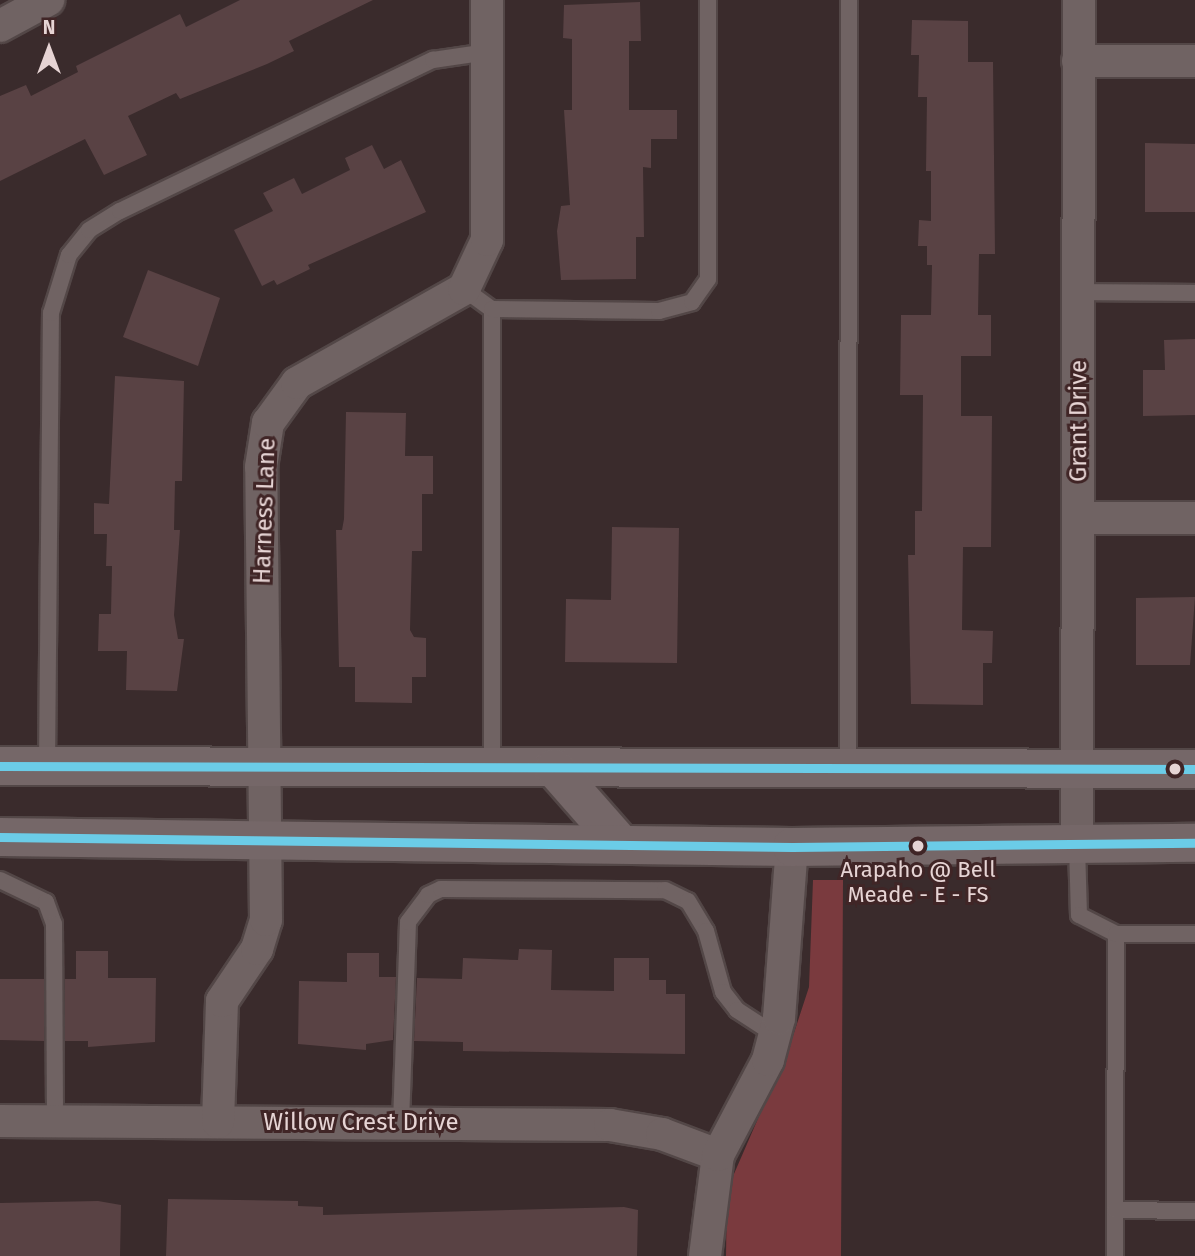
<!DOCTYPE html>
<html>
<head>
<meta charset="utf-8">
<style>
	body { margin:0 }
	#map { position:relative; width:1195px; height:1256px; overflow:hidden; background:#3a2b2c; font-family:"Fira Sans",sans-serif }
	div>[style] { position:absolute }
	.green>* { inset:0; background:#7a3a3e }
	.building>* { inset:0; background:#594244 }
	.roads { filter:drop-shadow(2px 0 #534747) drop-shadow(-2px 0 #534747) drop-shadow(0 2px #534747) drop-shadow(0 -2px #534747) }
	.service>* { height:16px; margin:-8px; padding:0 8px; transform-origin:8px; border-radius:8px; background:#706363 }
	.minor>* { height:32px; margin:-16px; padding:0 16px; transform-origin:16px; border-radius:16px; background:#706363 }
	.secondary>* { height:38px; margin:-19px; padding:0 19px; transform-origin:19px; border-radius:19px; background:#756768 }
	.bus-1>* { height:9px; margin:-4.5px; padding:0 4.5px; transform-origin:4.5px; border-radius:4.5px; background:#6bcce7 }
	.dots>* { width:19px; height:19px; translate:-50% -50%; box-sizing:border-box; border:4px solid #402526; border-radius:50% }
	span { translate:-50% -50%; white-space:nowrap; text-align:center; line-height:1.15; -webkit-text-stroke:6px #402526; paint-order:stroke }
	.bus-label { font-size:22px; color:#e6d4d4 }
	.street-label { font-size:24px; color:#e6d4d4 }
	.north { position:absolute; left:14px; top:14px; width:70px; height:70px; -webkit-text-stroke:5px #402526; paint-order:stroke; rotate:0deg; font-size:19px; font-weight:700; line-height:28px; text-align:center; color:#e6d4d4 }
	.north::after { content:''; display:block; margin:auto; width:24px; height:32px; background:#e6d4d4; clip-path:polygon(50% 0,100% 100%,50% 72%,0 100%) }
</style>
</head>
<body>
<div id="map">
	<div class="green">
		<i style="clip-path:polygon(813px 880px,843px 880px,841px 1256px,726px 1256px,727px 1190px,790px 1045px,809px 987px)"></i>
	</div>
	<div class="building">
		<i style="clip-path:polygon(240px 0,373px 0,289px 41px,294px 51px,267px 64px,180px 99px,176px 93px,128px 116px,147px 155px,104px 175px,85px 139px,0 181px,0 96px,26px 85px,31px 96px,78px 72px,76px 66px,180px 14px,186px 27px)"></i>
		<i style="clip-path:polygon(640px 2px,641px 41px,629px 41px,629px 110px,677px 110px,677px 139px,651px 139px,651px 168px,643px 167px,644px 237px,636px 237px,636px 279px,561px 280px,557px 231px,561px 206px,570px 205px,564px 110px,572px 110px,572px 39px,563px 38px,564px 5px)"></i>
		<i style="clip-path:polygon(912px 20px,968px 21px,968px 62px,993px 62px,995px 254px,979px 254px,978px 315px,991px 315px,991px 356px,961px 356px,961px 416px,992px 416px,991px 547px,963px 547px,962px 630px,993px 631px,992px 663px,983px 663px,983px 705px,911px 704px,908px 555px,915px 555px,915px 511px,922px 511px,923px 395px,900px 395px,901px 315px,931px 315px,932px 265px,927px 265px,927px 246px,918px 246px,919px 220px,931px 221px,931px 171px,926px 171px,927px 97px,918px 97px,919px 55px,911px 55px)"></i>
		<i style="clip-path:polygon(1145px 143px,1195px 144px,1195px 212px,1145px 212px)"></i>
		<i style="clip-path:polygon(372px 145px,384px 169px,401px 160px,426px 212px,308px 265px,310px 269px,277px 285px,274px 280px,262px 286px,234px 230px,273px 211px,263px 193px,294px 178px,302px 194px,350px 170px,345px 158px)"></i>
		<i style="clip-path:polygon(148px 270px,220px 298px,198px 366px,123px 337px)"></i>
		<i style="clip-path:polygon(1195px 339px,1195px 415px,1143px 416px,1143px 370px,1165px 370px,1164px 340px)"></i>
		<i style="clip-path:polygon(115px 376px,184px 381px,182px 481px,175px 481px,174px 530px,180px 530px,174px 615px,178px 639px,184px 639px,177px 691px,126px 690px,127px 651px,98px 651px,99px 614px,111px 614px,112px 566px,106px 566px,107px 534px,94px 534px,94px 503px,109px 504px)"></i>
		<i style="clip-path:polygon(346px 412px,406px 413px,405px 456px,433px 456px,433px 494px,422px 494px,422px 551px,412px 551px,410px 630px,414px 637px,426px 638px,426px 677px,412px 677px,412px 703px,355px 702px,355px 667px,339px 667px,336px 530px,342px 530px,344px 519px)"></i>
		<i style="clip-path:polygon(612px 527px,679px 528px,677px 663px,565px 662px,566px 599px,611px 600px)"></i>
		<i style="clip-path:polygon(1195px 597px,1190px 665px,1136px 665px,1136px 598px)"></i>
		<i style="clip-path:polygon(519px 949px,552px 950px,551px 990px,614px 991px,614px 958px,649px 958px,649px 980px,666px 980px,666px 994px,685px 994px,685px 1054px,463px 1051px,463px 1042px,414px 1041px,417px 978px,462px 979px,463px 958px,518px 960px)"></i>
		<i style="clip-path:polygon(76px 951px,108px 951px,108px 978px,156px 978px,155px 1042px,88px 1047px,88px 1041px,65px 1041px,65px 979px,76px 979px)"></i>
		<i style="clip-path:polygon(347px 953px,379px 953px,379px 977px,396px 977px,393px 1040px,366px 1044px,366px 1050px,298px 1044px,299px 981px,347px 982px)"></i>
		<i style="clip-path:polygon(0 979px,44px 979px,44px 1041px,0 1040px)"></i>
		<i style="clip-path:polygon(168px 1199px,298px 1201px,298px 1206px,323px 1207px,323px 1215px,624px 1207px,638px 1210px,637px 1256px,166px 1256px)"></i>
		<i style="clip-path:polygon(98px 1201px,121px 1205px,120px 1256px,0 1256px,0 1203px)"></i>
	</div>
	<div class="roads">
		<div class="service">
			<i style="left:464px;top:289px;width:34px;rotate:36deg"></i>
			<i style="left:492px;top:309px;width:459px;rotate:90deg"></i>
			<i style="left:1079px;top:292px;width:116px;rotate:0.5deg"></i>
			<i style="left:492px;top:309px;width:167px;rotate:0.7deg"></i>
			<i style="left:659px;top:311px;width:34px;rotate:-15deg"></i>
			<i style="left:692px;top:302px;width:28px;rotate:-55deg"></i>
			<i style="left:708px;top:279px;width:279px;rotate:-90deg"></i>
			<i style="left:47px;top:767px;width:454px;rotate:-89.5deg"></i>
			<i style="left:51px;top:313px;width:61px;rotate:-72.8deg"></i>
			<i style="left:69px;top:255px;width:32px;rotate:-51deg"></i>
			<i style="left:89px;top:230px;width:36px;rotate:-32deg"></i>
			<i style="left:120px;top:211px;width:348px;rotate:-25.8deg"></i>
			<i style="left:433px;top:60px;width:55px;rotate:-8.4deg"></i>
			<i style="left:848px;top:768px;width:768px;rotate:-89.93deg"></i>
			<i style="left:1077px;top:845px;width:70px;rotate:88.4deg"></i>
			<i style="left:1079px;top:915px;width:42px;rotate:27.2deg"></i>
			<i style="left:1116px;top:934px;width:322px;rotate:90.2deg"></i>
			<i style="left:0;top:880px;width:51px;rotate:25.6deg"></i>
			<i style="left:46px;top:902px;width:23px;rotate:70deg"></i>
			<i style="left:54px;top:924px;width:197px;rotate:89.7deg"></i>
			<i style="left:1116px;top:934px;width:79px"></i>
			<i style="left:401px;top:1123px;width:201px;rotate:-88deg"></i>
			<i style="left:408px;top:922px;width:34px;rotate:-53deg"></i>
			<i style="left:428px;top:895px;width:14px;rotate:-25deg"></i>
			<i style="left:441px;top:889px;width:224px;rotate:0.3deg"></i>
			<i style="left:665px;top:890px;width:25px;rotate:26deg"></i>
			<i style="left:688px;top:901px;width:35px;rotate:59deg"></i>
			<i style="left:706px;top:931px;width:63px;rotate:74.4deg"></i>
			<i style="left:723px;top:992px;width:23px;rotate:52deg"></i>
			<i style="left:737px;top:1010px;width:44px;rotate:33deg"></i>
			<i style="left:1115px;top:1210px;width:80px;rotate:0.7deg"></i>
		</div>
		<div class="minor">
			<i style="left:0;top:26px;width:55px;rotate:-28.4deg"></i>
			<i style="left:1078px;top:61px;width:117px"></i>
			<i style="left:1079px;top:518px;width:116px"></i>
			<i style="left:1077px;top:842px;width:842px;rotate:-89.86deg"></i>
			<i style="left:0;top:1121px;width:610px;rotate:0.38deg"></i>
			<i style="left:610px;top:1125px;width:53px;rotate:9.8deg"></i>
			<i style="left:662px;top:1134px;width:60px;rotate:20.6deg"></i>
			<i style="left:218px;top:1122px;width:121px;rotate:-88.1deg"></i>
			<i style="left:222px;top:1001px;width:63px;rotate:-56.1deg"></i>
			<i style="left:257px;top:949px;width:30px;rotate:-73deg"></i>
			<i style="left:266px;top:920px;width:453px;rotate:-90.6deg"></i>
			<i style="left:261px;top:467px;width:45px;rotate:-81deg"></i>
			<i style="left:268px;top:423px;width:49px;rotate:-54.1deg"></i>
			<i style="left:297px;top:383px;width:192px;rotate:-29.4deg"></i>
			<i style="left:464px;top:289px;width:54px;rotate:-64.9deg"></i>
			<i style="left:487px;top:240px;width:240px;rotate:-90deg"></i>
			<i style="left:705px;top:1256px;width:102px;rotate:-82.7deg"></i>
			<i style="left:718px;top:1155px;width:107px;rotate:-62.2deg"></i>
			<i style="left:768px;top:1060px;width:43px;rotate:-75.3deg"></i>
			<i style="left:779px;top:1018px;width:171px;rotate:-85.7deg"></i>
		</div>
		<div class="secondary">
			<i style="left:0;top:766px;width:1195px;rotate:0.14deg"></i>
			<i style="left:554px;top:768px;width:100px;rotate:48.7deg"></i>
			<i style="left:0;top:837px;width:792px;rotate:0.72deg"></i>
			<i style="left:792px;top:847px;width:403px;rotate:-0.6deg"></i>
		</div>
	</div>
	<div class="bus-1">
		<i style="left:0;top:766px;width:1195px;rotate:0.14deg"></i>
		<i style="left:0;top:837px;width:792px;rotate:0.72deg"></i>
		<i style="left:792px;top:847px;width:403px;rotate:-0.6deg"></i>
	</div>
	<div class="dots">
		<i style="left:1175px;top:769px;background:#e6d4d4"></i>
		<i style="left:918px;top:846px;background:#e6d4d4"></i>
	</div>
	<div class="bus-label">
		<span style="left:918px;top:882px">Arapaho @ Bell<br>Meade - E - FS</span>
	</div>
	<div class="street-label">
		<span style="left:1079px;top:421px;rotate:-90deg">Grant Drive</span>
		<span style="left:265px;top:511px;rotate:-88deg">Harness Lane</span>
		<span style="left:361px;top:1123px">Willow Crest Drive</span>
	</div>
	<div class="north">N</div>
</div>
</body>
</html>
